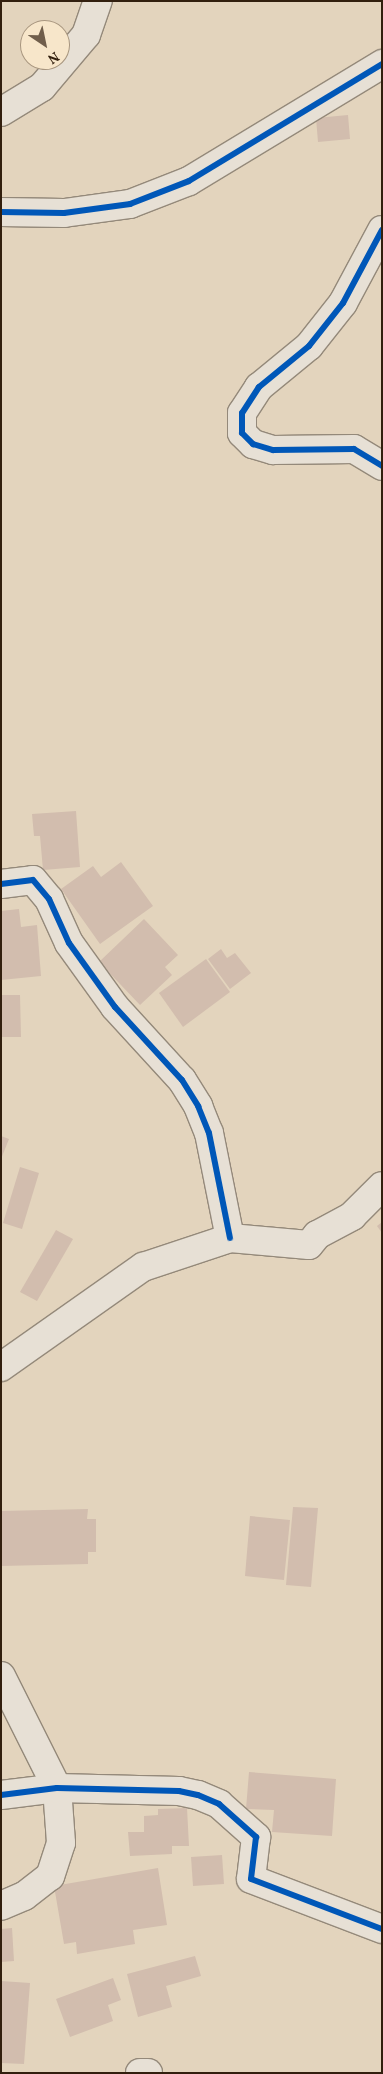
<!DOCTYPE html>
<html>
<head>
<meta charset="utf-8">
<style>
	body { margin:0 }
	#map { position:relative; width:383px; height:2074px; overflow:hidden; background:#e3d4bd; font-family:Vollkorn,serif }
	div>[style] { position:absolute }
	.building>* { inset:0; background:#d2bdae }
	.roads { filter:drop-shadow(1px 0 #94897a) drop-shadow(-1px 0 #94897a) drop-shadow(0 1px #94897a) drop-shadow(0 -1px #94897a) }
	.minor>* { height:28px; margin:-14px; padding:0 14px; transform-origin:14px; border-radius:14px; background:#e7e0d5 }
	.cycleway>* { height:6px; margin:-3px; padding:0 3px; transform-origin:3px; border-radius:3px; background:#0057b8 }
	span { translate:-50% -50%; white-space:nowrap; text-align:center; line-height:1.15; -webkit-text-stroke:4px #f7e6ca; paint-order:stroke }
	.frame { position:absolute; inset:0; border:2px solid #321f0e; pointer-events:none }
	.north { position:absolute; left:20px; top:20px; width:50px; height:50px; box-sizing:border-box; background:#f7e6ca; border:1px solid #a8967f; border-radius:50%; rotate:146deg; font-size:14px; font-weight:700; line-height:20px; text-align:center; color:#321f0e }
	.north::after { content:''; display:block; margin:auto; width:18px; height:22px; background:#705e4b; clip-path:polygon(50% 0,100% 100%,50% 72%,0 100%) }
</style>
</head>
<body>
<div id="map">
	<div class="building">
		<i style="clip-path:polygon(348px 115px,350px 139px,318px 142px,316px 118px)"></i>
		<i style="clip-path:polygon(76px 811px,80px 867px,43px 870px,40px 836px,34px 836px,32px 814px)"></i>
		<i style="clip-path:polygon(121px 862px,153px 906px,100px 944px,61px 889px,93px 866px,101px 877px)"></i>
		<i style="clip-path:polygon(19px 909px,21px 927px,37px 925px,41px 976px,1px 980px,1px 911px)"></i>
		<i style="clip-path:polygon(144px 919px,178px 955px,165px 967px,172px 975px,140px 1005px,99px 962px)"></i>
		<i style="clip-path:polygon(221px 949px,227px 958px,235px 953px,251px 973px,230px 989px,208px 959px)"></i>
		<i style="clip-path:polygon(206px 959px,230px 992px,183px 1027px,159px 993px)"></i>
		<i style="clip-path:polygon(1px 995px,20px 995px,21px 1037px,1px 1037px)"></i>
		<i style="clip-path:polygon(1px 1136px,9px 1139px,1px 1159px)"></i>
		<i style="clip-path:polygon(20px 1167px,39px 1173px,22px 1229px,3px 1223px)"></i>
		<i style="clip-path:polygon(382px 1222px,382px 1233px,377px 1226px)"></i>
		<i style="clip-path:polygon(56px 1230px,73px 1239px,37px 1301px,20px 1292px)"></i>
		<i style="clip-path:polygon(293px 1507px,318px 1508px,311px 1587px,286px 1585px)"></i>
		<i style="clip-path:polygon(88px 1509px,87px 1519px,96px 1519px,96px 1552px,88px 1552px,88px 1564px,1px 1566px,1px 1511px)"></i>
		<i style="clip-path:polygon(250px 1516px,290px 1520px,284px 1580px,245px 1576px)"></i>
		<i style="clip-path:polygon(249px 1772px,336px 1779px,332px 1836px,272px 1832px,274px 1810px,246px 1809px)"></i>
		<i style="clip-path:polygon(187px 1808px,189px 1846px,172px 1846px,172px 1854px,130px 1856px,128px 1832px,144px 1832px,144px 1816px,158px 1815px,158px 1809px)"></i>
		<i style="clip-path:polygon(222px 1855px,224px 1884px,193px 1886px,191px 1857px)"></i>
		<i style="clip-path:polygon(158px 1868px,167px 1925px,133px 1930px,135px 1944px,77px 1954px,76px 1942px,64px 1944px,54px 1886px)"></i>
		<i style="clip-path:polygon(12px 1928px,14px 1961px,1px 1962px,1px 1929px)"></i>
		<i style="clip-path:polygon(195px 1956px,201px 1976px,166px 1986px,172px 2007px,138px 2017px,127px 1974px)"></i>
		<i style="clip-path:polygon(113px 1978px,121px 2000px,108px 2005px,113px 2021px,70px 2037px,56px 1999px)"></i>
		<i style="clip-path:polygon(1px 1981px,30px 1983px,24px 2064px,1px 2063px)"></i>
	</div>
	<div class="roads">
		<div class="minor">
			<i style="left:1px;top:112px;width:48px;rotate:-31.4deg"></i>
			<i style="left:42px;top:87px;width:68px;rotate:-49.8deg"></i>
			<i style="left:86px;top:35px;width:36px;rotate:-71deg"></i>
			<i style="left:1px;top:212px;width:63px;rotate:0.9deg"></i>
			<i style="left:64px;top:213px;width:67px;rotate:-7.8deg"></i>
			<i style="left:130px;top:204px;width:63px;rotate:-21.3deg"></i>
			<i style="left:189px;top:181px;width:226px;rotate:-31.2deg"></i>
			<i style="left:382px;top:230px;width:83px;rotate:118.1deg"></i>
			<i style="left:343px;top:303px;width:55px;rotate:128.3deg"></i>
			<i style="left:309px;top:346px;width:65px;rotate:140.6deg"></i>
			<i style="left:259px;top:387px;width:31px;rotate:123deg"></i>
			<i style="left:242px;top:413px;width:20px;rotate:90deg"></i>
			<i style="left:242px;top:433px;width:16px;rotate:45deg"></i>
			<i style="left:253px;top:444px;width:21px;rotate:17deg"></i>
			<i style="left:273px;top:450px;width:81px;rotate:-0.7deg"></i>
			<i style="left:354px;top:449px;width:33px;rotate:31deg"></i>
			<i style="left:1px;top:884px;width:32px;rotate:-7deg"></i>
			<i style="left:33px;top:880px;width:25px;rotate:50deg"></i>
			<i style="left:49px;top:899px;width:48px;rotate:65.6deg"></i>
			<i style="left:69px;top:943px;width:79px;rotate:54.3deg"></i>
			<i style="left:115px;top:1007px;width:99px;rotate:47.5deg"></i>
			<i style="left:182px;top:1080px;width:31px;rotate:58deg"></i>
			<i style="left:198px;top:1106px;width:29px;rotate:68deg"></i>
			<i style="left:209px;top:1133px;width:107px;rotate:78.7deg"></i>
			<i style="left:1px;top:1367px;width:174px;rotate:-35.2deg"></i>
			<i style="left:143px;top:1267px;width:92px;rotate:-18.4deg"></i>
			<i style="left:230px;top:1238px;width:79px;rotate:5.1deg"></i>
			<i style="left:309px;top:1245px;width:13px;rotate:-51deg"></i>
			<i style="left:317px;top:1235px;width:40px;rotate:-28deg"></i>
			<i style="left:352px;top:1216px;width:42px;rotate:-45deg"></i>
			<i style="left:1px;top:1676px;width:125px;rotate:63.4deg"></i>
			<i style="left:57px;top:1788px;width:55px;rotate:85.8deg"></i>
			<i style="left:61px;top:1843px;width:35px;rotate:108deg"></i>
			<i style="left:50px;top:1876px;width:33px;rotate:142deg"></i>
			<i style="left:24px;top:1896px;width:25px;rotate:157deg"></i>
			<i style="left:1px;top:1795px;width:56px;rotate:-7.1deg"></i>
			<i style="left:57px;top:1788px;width:122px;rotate:1.4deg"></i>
			<i style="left:179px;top:1791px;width:19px;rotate:12deg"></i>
			<i style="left:198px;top:1795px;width:23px;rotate:23deg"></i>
			<i style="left:219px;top:1804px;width:50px;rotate:41.7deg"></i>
			<i style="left:256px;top:1837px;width:42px;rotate:96.8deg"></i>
			<i style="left:251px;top:1879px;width:140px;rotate:20.9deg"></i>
			<i style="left:140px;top:2073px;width:8px"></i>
		</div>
	</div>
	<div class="cycleway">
		<i style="left:1px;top:212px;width:63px;rotate:0.9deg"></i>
		<i style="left:64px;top:213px;width:67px;rotate:-7.8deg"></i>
		<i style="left:130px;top:204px;width:63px;rotate:-21.3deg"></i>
		<i style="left:189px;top:181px;width:226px;rotate:-31.2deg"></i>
		<i style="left:382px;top:230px;width:83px;rotate:118.1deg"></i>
		<i style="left:343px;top:303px;width:55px;rotate:128.3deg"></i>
		<i style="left:309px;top:346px;width:65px;rotate:140.6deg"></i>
		<i style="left:259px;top:387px;width:31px;rotate:123deg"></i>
		<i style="left:242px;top:413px;width:20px;rotate:90deg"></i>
		<i style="left:242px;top:433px;width:16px;rotate:45deg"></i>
		<i style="left:253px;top:444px;width:21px;rotate:17deg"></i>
		<i style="left:273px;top:450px;width:81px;rotate:-0.7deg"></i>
		<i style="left:354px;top:449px;width:33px;rotate:31deg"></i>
		<i style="left:1px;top:884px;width:32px;rotate:-7deg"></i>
		<i style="left:33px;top:880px;width:25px;rotate:50deg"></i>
		<i style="left:49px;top:899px;width:48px;rotate:65.6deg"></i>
		<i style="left:69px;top:943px;width:79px;rotate:54.3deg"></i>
		<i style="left:115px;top:1007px;width:99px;rotate:47.5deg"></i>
		<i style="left:182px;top:1080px;width:31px;rotate:58deg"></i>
		<i style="left:198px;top:1106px;width:29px;rotate:68deg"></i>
		<i style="left:209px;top:1133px;width:107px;rotate:78.7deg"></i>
		<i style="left:1px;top:1795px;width:56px;rotate:-7.1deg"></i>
		<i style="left:57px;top:1788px;width:122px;rotate:1.4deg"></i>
		<i style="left:179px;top:1791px;width:19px;rotate:12deg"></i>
		<i style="left:198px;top:1795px;width:23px;rotate:23deg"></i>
		<i style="left:219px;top:1804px;width:50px;rotate:41.7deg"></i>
		<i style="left:256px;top:1837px;width:42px;rotate:96.8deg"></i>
		<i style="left:251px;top:1879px;width:140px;rotate:20.9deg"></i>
	</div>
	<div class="frame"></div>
	<div class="north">N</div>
</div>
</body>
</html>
